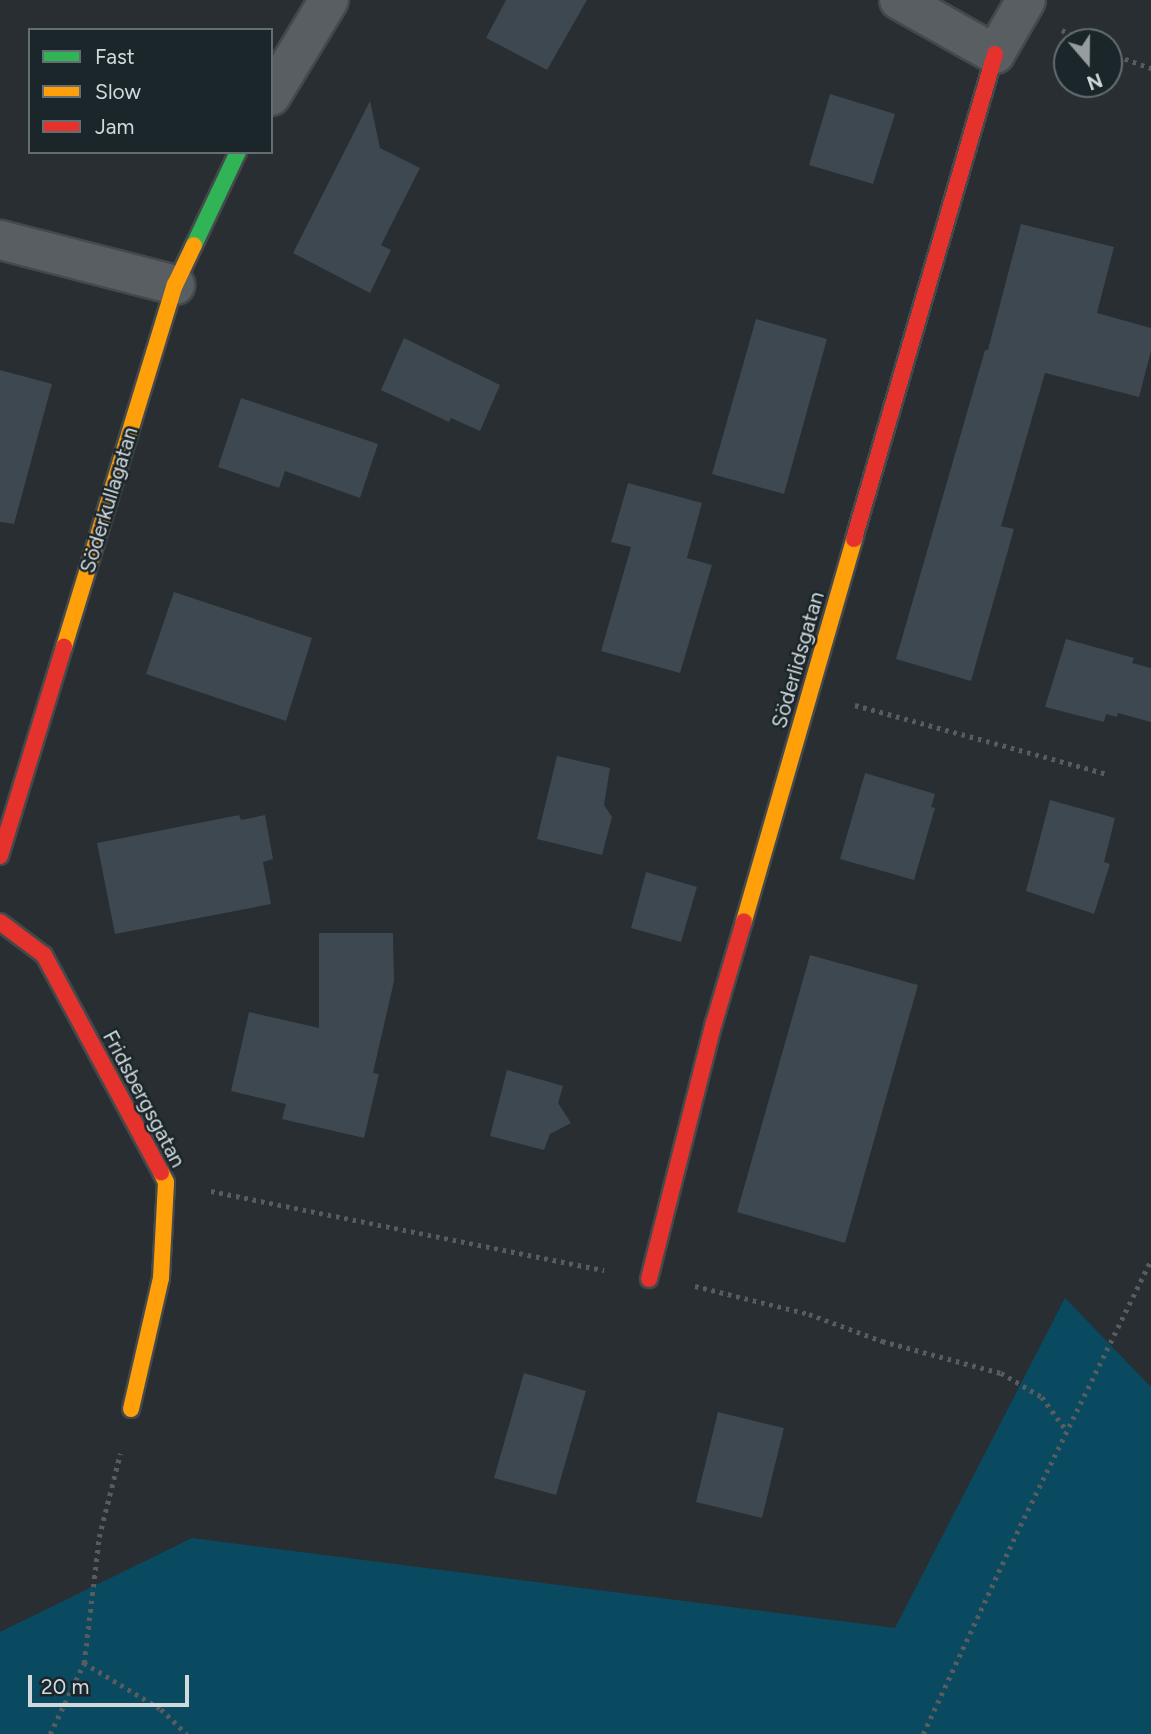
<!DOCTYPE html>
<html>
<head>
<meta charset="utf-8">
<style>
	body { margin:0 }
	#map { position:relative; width:1151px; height:1734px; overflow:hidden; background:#282e31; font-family:Figtree,sans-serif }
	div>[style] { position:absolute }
	.green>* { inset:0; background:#0a4a61 }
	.building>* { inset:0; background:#3d4851 }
	.path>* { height:4.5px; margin-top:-2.25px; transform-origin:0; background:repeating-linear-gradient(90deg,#585c5e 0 3.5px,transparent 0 8.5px) }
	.roads { filter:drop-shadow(2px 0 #44494c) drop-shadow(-2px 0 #44494c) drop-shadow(0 2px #44494c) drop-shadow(0 -2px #44494c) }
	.street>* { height:38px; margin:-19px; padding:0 19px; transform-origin:19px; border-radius:19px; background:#595e62 }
	.fast>* { height:16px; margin:-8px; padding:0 8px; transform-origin:8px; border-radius:8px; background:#30b455 }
	.slow>* { height:16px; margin:-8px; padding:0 8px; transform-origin:8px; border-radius:8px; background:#ff9f0a }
	.jam>* { height:16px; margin:-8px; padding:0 8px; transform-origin:8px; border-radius:8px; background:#e5322d }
	span { translate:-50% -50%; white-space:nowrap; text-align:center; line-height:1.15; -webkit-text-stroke:5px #1b262b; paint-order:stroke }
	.street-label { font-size:21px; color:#d2d9dd }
	.legend { position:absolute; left:28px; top:28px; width:245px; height:126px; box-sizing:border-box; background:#1b262b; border:2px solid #646e72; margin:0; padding:9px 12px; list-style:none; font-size:21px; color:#d2d9dd }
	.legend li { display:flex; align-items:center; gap:14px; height:35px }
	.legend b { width:35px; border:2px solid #646e72 }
	.north { position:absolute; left:1053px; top:28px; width:70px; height:70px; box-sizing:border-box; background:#1b262b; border:2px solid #646e72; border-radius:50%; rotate:160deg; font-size:19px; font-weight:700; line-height:28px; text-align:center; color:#d2d9dd }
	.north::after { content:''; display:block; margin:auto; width:24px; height:32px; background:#969da1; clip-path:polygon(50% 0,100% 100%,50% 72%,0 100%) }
	.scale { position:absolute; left:28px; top:1675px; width:161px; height:32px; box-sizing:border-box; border:4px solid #d2d9dd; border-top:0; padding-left:9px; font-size:21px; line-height:24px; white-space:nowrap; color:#d2d9dd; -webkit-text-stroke:5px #1b262b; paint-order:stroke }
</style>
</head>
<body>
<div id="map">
	<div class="green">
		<i style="clip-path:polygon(1065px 1298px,1151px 1387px,1151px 1734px,0 1734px,0 1632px,192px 1538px,895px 1628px)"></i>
	</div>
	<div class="building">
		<i style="clip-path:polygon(506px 0,587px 0,547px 70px,486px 38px)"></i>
		<i style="clip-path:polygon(830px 94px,895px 114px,873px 184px,809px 165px)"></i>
		<i style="clip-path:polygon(370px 101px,380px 148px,420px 168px,381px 245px,391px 250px,370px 293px,293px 253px)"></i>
		<i style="clip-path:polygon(1021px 224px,1114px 247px,1097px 313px,1151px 328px,1151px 351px,1139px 397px,1045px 373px,1001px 526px,1014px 529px,971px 681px,896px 659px,985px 350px,988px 350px)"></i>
		<i style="clip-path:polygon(756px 319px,827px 339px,784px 494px,712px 474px)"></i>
		<i style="clip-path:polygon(404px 338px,500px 385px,480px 431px,451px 418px,449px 422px,381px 390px)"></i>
		<i style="clip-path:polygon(0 370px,52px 384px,14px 524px,0 522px)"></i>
		<i style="clip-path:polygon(241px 398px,378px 444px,360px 498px,285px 471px,279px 488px,218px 467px)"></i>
		<i style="clip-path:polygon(628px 483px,702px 503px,687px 558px,712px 565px,680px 673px,601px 651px,631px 547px,611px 542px)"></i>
		<i style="clip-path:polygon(174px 592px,312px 638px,286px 721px,146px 674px)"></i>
		<i style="clip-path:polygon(1066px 639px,1134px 658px,1132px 663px,1151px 668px,1151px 722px,1118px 713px,1117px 717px,1106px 714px,1104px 722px,1045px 707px)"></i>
		<i style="clip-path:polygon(557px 756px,610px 768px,604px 805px,612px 817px,602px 855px,537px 839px)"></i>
		<i style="clip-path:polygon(865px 773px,935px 794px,931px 807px,935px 808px,914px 880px,840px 859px)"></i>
		<i style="clip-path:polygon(1050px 800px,1115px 818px,1104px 862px,1110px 864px,1094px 914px,1026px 891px)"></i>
		<i style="clip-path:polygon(239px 815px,241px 820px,265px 815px,273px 859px,263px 862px,271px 904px,115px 934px,97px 843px)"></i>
		<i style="clip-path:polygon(646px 872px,697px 887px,681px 942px,631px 928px)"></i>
		<i style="clip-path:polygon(319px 933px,393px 933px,394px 981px,373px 1073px,379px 1074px,364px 1138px,282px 1119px,286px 1104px,231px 1091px,249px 1012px,319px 1028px)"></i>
		<i style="clip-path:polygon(810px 955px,918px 985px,845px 1243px,737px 1212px)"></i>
		<i style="clip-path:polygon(507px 1070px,563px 1086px,558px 1103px,571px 1123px,550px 1134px,544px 1150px,490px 1136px)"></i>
		<i style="clip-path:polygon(524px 1373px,586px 1391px,556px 1495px,494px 1478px)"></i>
		<i style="clip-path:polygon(718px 1412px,784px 1428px,762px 1518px,696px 1502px)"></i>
	</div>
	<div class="path">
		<i style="left:1062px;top:30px;width:27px;rotate:27deg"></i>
		<i style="left:1109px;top:53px;width:45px;rotate:19.7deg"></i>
		<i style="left:855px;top:705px;width:262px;rotate:15.3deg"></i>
		<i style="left:211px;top:1191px;width:401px;rotate:11.4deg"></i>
		<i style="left:695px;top:1286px;width:117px;rotate:13.8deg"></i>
		<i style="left:809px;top:1314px;width:78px;rotate:20.3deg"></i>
		<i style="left:882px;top:1341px;width:123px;rotate:15.1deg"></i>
		<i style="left:1001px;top:1373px;width:48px;rotate:30.3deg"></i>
		<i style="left:1042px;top:1397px;width:42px;rotate:53.7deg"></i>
		<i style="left:84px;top:1663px;width:90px;rotate:30.9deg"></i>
		<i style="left:161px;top:1709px;width:36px;rotate:44deg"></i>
		<i style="left:50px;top:1734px;width:79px;rotate:-64.4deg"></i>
		<i style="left:84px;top:1663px;width:127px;rotate:-83.2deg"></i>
		<i style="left:99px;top:1537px;width:86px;rotate:-75.8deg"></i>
		<i style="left:923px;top:1734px;width:230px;rotate:-65deg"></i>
		<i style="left:1020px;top:1526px;width:297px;rotate:-63.8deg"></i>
	</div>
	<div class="roads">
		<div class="street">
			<i style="left:899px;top:0;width:110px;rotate:29.4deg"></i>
			<i style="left:995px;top:54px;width:62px;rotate:-60.1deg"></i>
			<i style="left:271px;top:96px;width:112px;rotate:-58.9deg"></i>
			<i style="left:0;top:240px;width:181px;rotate:14.4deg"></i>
		</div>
		<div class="fast">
			<i style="left:194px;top:245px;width:103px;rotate:-64.7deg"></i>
		</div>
		<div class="slow">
			<i style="left:64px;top:647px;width:379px;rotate:-73deg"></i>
			<i style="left:175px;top:285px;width:44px;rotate:-64.6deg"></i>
			<i style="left:744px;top:921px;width:398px;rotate:-73.9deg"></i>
			<i style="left:131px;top:1409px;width:134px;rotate:-77.1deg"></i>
			<i style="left:161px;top:1278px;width:96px;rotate:-87deg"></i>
			<i style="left:166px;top:1182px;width:11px;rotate:-117deg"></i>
		</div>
		<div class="jam">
			<i style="left:854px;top:539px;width:505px;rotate:-73.79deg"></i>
			<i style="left:0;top:856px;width:219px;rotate:-73deg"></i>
			<i style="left:0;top:922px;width:55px;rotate:36.9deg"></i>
			<i style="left:44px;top:955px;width:247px;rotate:61.7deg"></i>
			<i style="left:649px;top:1279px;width:264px;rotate:-75.8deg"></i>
			<i style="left:714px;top:1023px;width:106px;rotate:-73.6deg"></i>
		</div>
	</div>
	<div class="street-label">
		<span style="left:109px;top:500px;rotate:-73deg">Söderkullagatan</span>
		<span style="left:798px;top:660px;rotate:-74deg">Söderlidsgatan</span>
		<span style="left:144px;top:1099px;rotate:62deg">Fridsbergsgatan</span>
	</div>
	<ul class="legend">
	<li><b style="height:9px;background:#30b455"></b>Fast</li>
	<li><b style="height:9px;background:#ff9f0a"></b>Slow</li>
	<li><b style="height:9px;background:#e5322d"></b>Jam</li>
	</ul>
	<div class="north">N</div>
	<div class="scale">20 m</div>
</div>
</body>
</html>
